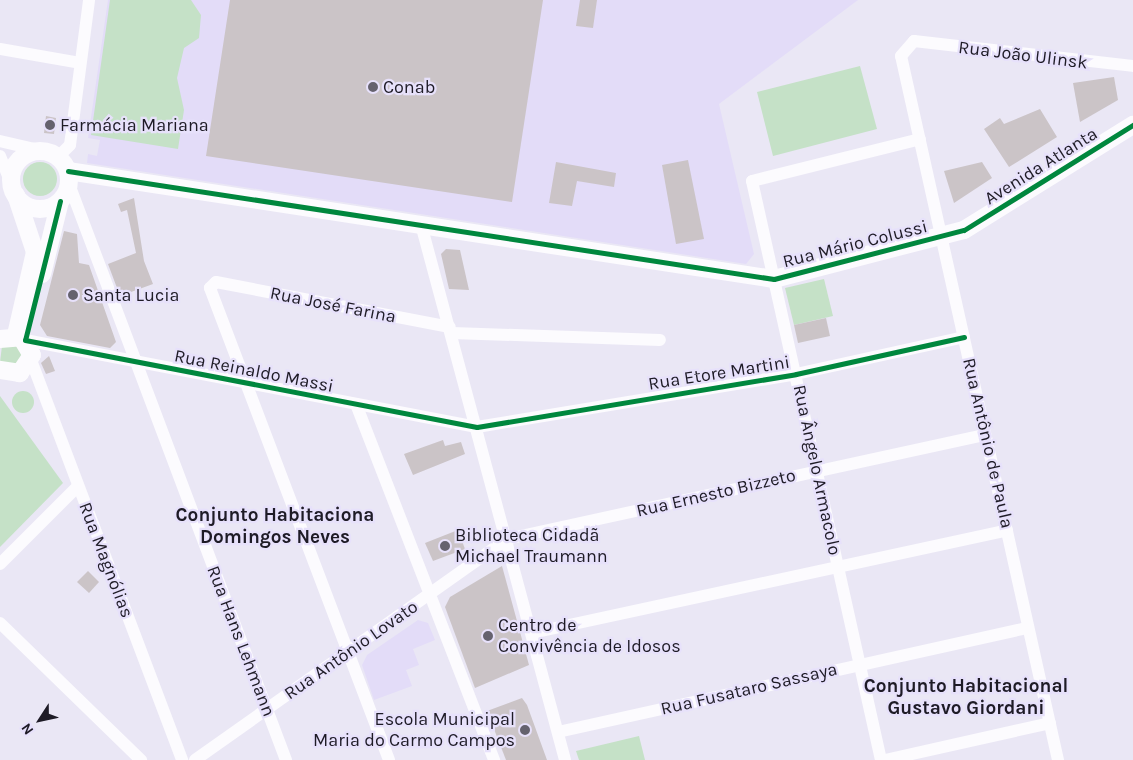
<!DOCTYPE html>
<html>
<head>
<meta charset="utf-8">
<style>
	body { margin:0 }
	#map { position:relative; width:1133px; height:760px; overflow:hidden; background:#eae7f5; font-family:Karla,sans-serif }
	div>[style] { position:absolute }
	.built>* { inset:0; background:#e3dcf8 }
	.green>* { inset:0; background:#c5e1c7 }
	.round { border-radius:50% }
	.building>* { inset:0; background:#cbc4c7 }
	.street>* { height:12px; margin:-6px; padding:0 6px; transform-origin:6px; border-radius:6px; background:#fcfbfe }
	.secondary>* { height:18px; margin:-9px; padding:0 9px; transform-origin:9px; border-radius:9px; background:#fcfbfe }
	.secondary>.ring { margin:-9px; padding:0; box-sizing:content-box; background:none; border:18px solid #fcfbfe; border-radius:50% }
	.cycleway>* { height:5px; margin:-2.5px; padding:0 2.5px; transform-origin:2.5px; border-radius:2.5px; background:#00873e }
	.dots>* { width:14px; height:14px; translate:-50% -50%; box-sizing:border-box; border:2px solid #e7e1fb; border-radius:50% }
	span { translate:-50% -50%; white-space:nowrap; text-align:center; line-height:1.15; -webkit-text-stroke:4.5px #e7e1fb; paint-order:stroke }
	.street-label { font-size:18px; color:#1e1b26 }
	.poi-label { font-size:18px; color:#1e1b26 }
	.left { translate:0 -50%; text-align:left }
	.right { translate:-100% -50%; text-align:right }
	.neighbourhood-label { font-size:19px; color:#1e1b26; font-weight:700 }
	.north { position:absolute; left:15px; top:695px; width:50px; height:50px; -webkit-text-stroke:4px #e7e1fb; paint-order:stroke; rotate:235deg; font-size:14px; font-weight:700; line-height:20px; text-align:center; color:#1e1b26 }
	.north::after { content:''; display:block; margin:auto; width:18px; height:22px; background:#1e1b26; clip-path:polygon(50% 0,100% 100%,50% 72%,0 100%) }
</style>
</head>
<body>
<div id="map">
	<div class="built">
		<i style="clip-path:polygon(108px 0,858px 0,719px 104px,754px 254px,746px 264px,87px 163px,88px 154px,97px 156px,100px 140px,88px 138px)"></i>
		<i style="clip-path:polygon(418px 620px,428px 623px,435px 640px,413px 649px,419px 665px,406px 670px,412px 686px,374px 700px,362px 665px,367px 655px)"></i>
	</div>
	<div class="green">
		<i style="clip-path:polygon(110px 0,191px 0,201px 15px,199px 38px,184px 48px,177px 78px,184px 110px,178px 149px,91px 135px)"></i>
		<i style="clip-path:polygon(860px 66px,877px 129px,773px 156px,757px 92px)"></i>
		<i class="round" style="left:23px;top:162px;width:34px;height:34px"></i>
		<i style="clip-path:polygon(824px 279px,833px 316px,794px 325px,785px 288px)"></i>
		<i style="clip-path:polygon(2px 346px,22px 346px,21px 365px,0 362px)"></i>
		<i class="round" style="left:12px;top:391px;width:22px;height:22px"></i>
		<i style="clip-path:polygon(0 396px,63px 483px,0 547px)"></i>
		<i style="clip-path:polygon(639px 736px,645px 760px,579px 760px,576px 751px)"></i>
	</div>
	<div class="building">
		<i style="clip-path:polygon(230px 0,543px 0,512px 202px,206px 156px)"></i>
		<i style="clip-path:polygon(580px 0,597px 0,593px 28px,576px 26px)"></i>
		<i style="clip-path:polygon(1114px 77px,1118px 100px,1080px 122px,1073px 83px)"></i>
		<i style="clip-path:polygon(1040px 109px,1057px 137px,1009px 167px,984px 129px,1000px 118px,1004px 124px)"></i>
		<i style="clip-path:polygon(46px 116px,56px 118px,54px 134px,44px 133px)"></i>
		<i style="clip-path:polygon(688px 160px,704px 239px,676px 244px,662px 165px)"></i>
		<i style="clip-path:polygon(556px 162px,616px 173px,614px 187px,577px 181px,572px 206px,549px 203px)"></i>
		<i style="clip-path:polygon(982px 162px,992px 178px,954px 203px,944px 171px)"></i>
		<i style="clip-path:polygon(134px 198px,144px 261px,153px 284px,120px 296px,108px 264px,136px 253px,127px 210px,121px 212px,118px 204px)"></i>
		<i style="clip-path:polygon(64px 231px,77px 234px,79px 263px,89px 265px,116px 342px,110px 348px,47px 336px,40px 325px)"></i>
		<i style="clip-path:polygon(446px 249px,460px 250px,469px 290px,449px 289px,441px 254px)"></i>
		<i style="clip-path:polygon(826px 318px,830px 336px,798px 343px,794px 325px)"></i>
		<i style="clip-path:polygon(49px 356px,55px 371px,46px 374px,41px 363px)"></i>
		<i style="clip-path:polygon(443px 440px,445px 446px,461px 442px,465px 454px,413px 475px,404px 454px)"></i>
		<i style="clip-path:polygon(458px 530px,465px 549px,433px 561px,425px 543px)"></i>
		<i style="clip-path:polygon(502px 566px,529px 665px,475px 688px,445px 607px,450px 597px)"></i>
		<i style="clip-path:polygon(88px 571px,99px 582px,89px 593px,77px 582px)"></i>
		<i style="clip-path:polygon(522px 698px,527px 705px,547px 760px,506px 760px,487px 711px)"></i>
	</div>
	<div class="street">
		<i style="left:0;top:49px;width:81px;rotate:9.9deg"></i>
		<i style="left:0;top:141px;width:48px;rotate:13.2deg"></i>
		<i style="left:0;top:156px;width:35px;rotate:68deg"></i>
		<i style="left:58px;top:157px;width:17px;rotate:-45deg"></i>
		<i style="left:70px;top:145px;width:146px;rotate:-82.5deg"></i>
		<i style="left:69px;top:184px;width:616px;rotate:69.36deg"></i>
		<i style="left:422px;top:228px;width:551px;rotate:74.95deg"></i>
		<i style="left:452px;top:333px;width:208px;rotate:1.9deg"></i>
		<i style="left:25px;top:340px;width:460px;rotate:10.9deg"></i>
		<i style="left:477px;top:427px;width:323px;rotate:-9.4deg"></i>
		<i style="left:796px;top:374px;width:172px;rotate:-12.4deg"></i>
		<i style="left:31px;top:360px;width:428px;rotate:69.3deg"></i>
		<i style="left:356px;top:404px;width:382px;rotate:68.8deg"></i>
		<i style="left:0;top:564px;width:110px;rotate:-45deg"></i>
		<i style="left:0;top:623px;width:197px;rotate:44.2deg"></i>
		<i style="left:532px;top:633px;width:486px;rotate:-12.2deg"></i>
		<i style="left:558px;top:732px;width:481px;rotate:-12.5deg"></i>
		<i style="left:195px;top:760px;width:382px;rotate:-35.3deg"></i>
		<i style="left:507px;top:539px;width:489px;rotate:-12.3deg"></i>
		<i style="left:389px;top:760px;width:505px;rotate:-110.77deg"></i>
		<i style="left:210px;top:288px;width:8px;rotate:-45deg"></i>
		<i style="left:216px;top:282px;width:238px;rotate:10.9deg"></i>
		<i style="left:881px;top:760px;width:593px;rotate:-102.56deg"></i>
		<i style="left:752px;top:181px;width:173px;rotate:-14deg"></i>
		<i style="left:885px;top:760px;width:169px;rotate:-12.6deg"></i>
		<i style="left:1058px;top:760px;width:721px;rotate:-102.57deg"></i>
		<i style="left:901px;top:56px;width:20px;rotate:-49deg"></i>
		<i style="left:914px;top:41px;width:220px;rotate:6.5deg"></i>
	</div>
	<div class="secondary">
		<i class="ring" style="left:11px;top:151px;width:40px;height:40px"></i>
		<i style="left:68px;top:171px;width:714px;rotate:8.7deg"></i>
		<i style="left:774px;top:279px;width:196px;rotate:-14.5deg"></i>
		<i style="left:964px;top:230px;width:199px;rotate:-31.9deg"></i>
		<i style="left:42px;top:274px;width:75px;rotate:-76.1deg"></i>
		<i style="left:16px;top:335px;width:85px;rotate:-77.1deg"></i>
		<i style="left:35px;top:252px;width:60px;rotate:-108.4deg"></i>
		<i style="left:0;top:339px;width:21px;rotate:-5deg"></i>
		<i style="left:21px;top:337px;width:21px;rotate:59deg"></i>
		<i style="left:32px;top:355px;width:22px;rotate:124deg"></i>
		<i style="left:20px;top:373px;width:20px;rotate:-171deg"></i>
	</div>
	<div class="cycleway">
		<i style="left:68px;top:171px;width:714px;rotate:8.7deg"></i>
		<i style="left:774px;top:279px;width:196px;rotate:-14.5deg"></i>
		<i style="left:964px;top:230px;width:199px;rotate:-31.9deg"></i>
		<i style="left:60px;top:201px;width:143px;rotate:104.1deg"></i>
		<i style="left:25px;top:340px;width:460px;rotate:10.9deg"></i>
		<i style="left:477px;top:427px;width:323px;rotate:-9.4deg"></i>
		<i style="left:796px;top:374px;width:172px;rotate:-12.4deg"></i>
	</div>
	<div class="dots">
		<i style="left:373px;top:87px;background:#65626e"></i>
		<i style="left:50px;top:125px;background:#65626e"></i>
		<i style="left:73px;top:295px;background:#65626e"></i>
		<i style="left:445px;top:546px;background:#65626e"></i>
		<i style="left:488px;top:636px;background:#65626e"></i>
		<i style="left:525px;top:730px;background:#65626e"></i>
	</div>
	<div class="street-label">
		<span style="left:1023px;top:55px;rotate:7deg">Rua João Ulinsk</span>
		<span style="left:1041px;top:166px;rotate:-32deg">Avenida Atlanta</span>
		<span style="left:855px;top:244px;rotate:-14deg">Rua Mário Colussi</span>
		<span style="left:333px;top:305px;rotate:11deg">Rua José Farina</span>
		<span style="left:254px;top:371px;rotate:11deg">Rua Reinaldo Massi</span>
		<span style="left:719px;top:373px;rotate:-9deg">Rua Etore Martini</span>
		<span style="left:988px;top:443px;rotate:77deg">Rua Antônio de Paula</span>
		<span style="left:817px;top:470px;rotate:78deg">Rua Ângelo Armacolo</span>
		<span style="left:716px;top:493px;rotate:-13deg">Rua Ernesto Bizzeto</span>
		<span style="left:106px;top:560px;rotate:69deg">Rua Magnólias</span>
		<span style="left:241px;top:641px;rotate:69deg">Rua Hans Lehmann</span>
		<span style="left:351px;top:650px;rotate:-35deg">Rua Antônio Lovato</span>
		<span style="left:749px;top:689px;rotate:-13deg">Rua Fusataro Sassaya</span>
	</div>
	<div class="poi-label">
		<span class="left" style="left:383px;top:87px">Conab</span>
		<span class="left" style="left:60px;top:125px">Farmácia Mariana</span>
		<span class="left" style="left:83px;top:295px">Santa Lucia</span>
		<span class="left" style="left:455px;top:546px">Biblioteca Cidadã<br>Michael Traumann</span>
		<span class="left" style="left:498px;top:636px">Centro de<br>Convivência de Idosos</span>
		<span class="right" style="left:515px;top:730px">Escola Municipal<br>Maria do Carmo Campos</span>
	</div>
	<div class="neighbourhood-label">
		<span style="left:275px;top:527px">Conjunto Habitaciona<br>Domingos Neves</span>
		<span style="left:966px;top:698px">Conjunto Habitacional<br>Gustavo Giordani</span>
	</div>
	<div class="north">N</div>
</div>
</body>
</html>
